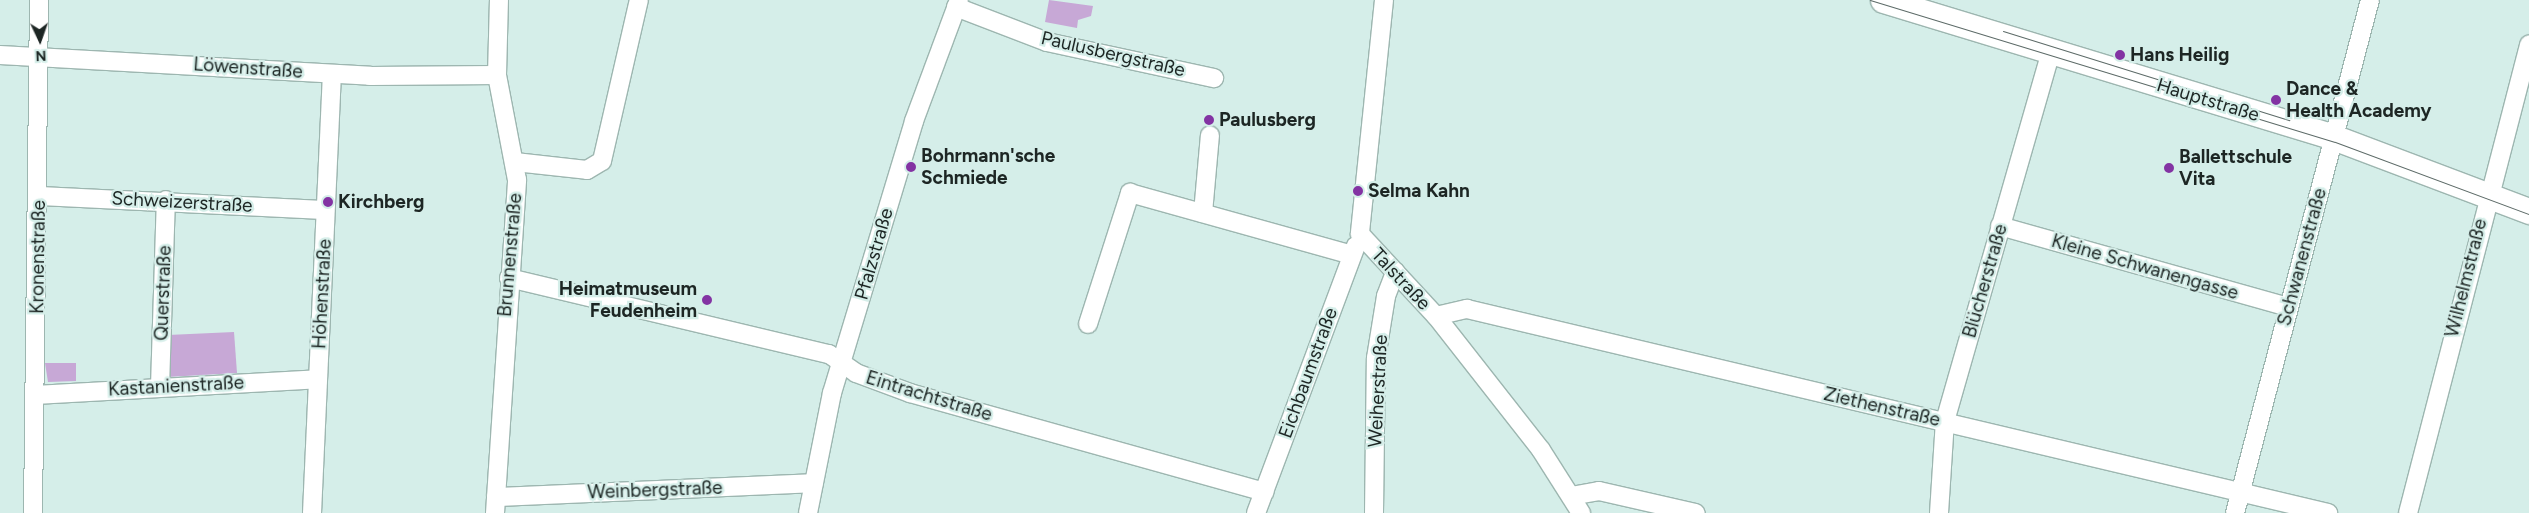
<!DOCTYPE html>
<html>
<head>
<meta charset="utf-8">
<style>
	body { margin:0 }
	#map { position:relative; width:2529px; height:513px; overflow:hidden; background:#d5eee9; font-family:Figtree,sans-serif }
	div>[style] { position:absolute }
	.green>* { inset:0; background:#c7a8d6 }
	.roads { filter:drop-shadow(1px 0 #9db6b0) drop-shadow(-1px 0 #9db6b0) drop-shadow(0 1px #9db6b0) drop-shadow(0 -1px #9db6b0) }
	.street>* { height:18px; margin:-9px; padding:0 9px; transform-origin:9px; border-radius:9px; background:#fff }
	.secondary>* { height:25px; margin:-12.5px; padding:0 12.5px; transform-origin:12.5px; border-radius:12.5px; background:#fff }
	.tram>* { height:1px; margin:-0.5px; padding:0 0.5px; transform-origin:0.5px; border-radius:0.5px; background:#5d6b68 }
	.dots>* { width:14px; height:14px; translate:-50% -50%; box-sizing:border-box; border:2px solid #d5eee9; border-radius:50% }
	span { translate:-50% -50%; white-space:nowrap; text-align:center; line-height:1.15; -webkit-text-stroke:4.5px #d5eee9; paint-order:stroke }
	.street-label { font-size:19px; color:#1d2624 }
	.poi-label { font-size:19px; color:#1d2624; font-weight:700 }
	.left { translate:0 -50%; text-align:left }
	.right { translate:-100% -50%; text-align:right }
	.north { position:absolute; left:15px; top:15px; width:50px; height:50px; -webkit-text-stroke:4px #d5eee9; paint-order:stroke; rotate:177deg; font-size:14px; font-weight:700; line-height:20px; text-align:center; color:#1d2624 }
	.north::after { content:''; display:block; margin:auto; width:18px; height:22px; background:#1d2624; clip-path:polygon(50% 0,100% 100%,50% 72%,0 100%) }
</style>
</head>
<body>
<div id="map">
	<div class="green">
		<i style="clip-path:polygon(1049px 0,1093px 6px,1091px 16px,1078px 20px,1077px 28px,1045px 22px)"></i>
		<i style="clip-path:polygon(234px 332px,237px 373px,167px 377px,168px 335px)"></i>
		<i style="clip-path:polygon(45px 363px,76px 363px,76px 381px,48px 382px)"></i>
	</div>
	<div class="roads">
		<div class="street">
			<i style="left:1384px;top:0;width:235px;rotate:95.9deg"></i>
			<i style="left:1360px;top:234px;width:112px;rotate:47.2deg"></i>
			<i style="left:1436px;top:316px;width:170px;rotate:51.9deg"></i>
			<i style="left:1541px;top:450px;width:75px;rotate:57.6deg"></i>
			<i style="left:956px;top:7px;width:97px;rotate:21deg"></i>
			<i style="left:1047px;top:42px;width:171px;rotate:12.2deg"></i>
			<i style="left:0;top:55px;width:371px;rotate:3.2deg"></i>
			<i style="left:370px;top:76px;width:127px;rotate:-0.5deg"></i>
			<i style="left:515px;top:162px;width:72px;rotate:6.3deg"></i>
			<i style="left:587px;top:170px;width:17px;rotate:-31deg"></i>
			<i style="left:602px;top:161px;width:165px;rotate:-77.1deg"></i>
			<i style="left:39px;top:196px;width:286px;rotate:2.8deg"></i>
			<i style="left:1203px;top:213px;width:78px;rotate:-84.9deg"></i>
			<i style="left:2000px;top:226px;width:300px;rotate:15.7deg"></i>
			<i style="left:509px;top:278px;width:329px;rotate:13.4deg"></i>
			<i style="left:829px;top:354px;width:33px;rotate:35deg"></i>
			<i style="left:856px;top:373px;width:58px;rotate:20.3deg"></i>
			<i style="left:910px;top:393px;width:368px;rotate:15.6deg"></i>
			<i style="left:1436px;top:316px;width:32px;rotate:-13deg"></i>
			<i style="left:1467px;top:309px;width:885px;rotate:13.33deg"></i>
			<i style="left:1088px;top:324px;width:138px;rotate:-72.2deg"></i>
			<i style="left:1130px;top:193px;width:230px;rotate:15.6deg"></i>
			<i style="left:160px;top:387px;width:187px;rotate:-88.2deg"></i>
			<i style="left:35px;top:395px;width:283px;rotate:-3.2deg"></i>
			<i style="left:1571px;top:496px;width:28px;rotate:-10deg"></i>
			<i style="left:1599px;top:491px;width:99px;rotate:12.8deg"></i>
			<i style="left:496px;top:497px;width:318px;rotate:-2.5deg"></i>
			<i style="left:33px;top:513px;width:513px;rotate:-89.33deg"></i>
			<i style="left:312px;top:513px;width:439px;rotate:-87.4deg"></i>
			<i style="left:495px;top:513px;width:334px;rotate:-86.2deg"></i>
			<i style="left:517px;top:180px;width:107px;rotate:-100.8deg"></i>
			<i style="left:497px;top:75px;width:75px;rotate:-88.5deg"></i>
			<i style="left:808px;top:513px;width:122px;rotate:-78.7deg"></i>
			<i style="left:832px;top:393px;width:284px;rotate:-73.2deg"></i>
			<i style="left:914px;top:121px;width:129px;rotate:-69.6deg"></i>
			<i style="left:1256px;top:513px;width:285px;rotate:-69.5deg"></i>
			<i style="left:1374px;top:513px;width:155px;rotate:-89.3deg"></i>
			<i style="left:1376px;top:358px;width:63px;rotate:-80.8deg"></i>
			<i style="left:1386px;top:296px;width:26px;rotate:-69deg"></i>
			<i style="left:1939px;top:513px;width:92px;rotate:-86.3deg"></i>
			<i style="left:1945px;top:421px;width:384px;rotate:-74deg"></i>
			<i style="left:2235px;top:513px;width:530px;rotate:-75.26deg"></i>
			<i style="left:2408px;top:513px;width:484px;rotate:-75.5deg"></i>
		</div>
		<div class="secondary">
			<i style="left:1883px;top:0;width:470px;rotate:16.9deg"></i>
			<i style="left:2333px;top:137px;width:210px;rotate:20.7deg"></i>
		</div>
	</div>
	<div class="tram">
		<i style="left:1870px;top:0;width:486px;rotate:17deg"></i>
		<i style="left:2335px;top:142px;width:207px;rotate:20.4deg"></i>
		<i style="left:2003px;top:31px;width:300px;rotate:17.3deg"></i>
	</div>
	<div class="dots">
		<i style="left:2120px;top:55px;background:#8333a3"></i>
		<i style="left:2276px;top:100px;background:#8333a3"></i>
		<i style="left:1209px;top:120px;background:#8333a3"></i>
		<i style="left:911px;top:167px;background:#8333a3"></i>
		<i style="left:2169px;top:168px;background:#8333a3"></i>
		<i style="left:1358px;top:191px;background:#8333a3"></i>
		<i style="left:328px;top:202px;background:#8333a3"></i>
		<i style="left:707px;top:300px;background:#8333a3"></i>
	</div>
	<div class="street-label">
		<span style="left:1113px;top:54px;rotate:13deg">Paulusbergstraße</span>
		<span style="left:248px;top:68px;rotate:4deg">Löwenstraße</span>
		<span style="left:2208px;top:100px;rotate:17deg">Hauptstraße</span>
		<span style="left:182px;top:202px;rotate:3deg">Schweizerstraße</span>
		<span style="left:874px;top:254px;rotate:-74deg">Pfalzstraße</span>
		<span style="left:510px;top:255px;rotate:-85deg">Brunnenstraße</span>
		<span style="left:38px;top:257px;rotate:-89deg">Kronenstraße</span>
		<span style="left:2302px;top:257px;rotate:-75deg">Schwanenstraße</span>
		<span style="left:2145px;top:267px;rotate:16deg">Kleine Schwanengasse</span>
		<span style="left:2466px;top:278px;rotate:-76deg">Wilhelmstraße</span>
		<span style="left:1401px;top:279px;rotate:47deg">Talstraße</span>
		<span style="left:1985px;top:281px;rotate:-74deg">Blücherstraße</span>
		<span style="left:163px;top:293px;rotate:-88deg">Querstraße</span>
		<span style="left:322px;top:294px;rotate:-87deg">Höhenstraße</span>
		<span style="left:1308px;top:373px;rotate:-70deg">Eichbaumstraße</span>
		<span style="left:176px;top:386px;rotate:-3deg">Kastanienstraße</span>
		<span style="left:1378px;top:391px;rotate:-87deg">Weiherstraße</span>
		<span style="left:929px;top:396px;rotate:17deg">Eintrachtstraße</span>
		<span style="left:1882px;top:407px;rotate:13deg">Ziethenstraße</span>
		<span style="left:655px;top:490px;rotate:-2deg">Weinbergstraße</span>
	</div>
	<div class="poi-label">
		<span class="left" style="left:2130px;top:55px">Hans Heilig</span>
		<span class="left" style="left:2286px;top:100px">Dance &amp;<br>Health Academy</span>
		<span class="left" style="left:1219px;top:120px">Paulusberg</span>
		<span class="left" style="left:921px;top:167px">Bohrmann'sche<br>Schmiede</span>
		<span class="left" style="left:2179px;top:168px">Ballettschule<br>Vita</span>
		<span class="left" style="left:1368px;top:191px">Selma Kahn</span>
		<span class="left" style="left:338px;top:202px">Kirchberg</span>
		<span class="right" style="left:697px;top:300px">Heimatmuseum<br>Feudenheim</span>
	</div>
	<div class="north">N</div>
</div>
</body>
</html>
